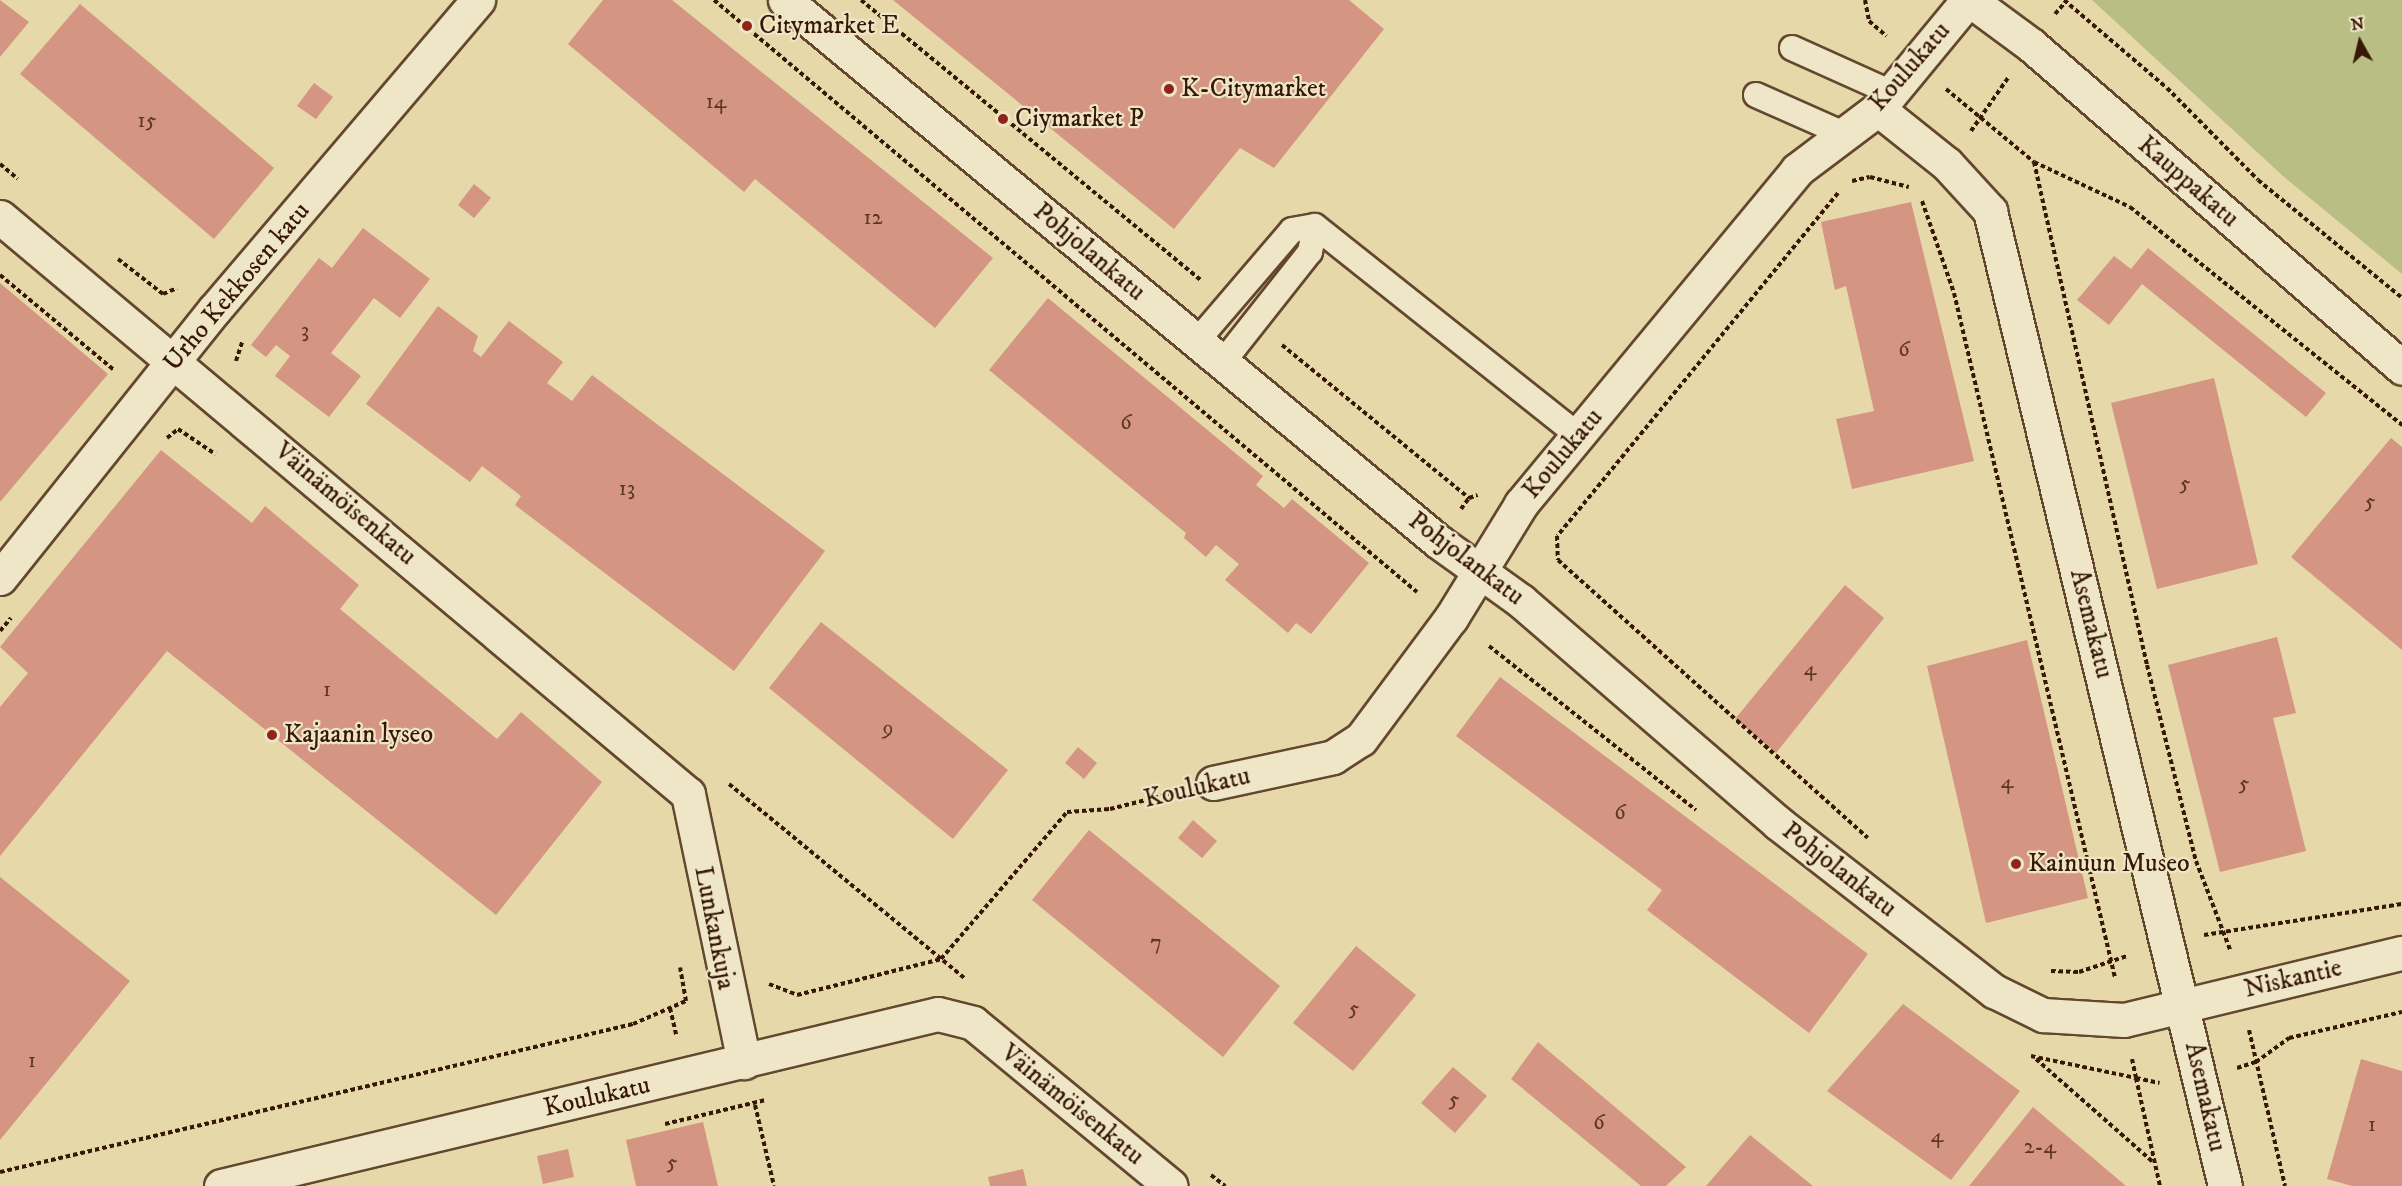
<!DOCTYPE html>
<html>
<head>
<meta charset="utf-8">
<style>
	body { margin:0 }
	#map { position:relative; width:2402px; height:1186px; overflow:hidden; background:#e6d8a9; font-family:"IM FELL DW Pica",serif }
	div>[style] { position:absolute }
	.green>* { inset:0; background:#b9be85 }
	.building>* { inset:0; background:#d49683 }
	.path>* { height:4px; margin-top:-2px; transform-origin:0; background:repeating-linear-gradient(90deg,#371705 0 4.5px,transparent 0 7.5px) }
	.roads { filter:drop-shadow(2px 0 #63472e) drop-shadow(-2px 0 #63472e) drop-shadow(0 2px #63472e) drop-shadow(0 -2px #63472e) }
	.service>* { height:24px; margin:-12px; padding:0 12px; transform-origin:12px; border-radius:12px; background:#efe6c7 }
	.minor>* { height:33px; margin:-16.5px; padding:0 16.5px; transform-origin:16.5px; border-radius:16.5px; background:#efe6c7 }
	.tertiary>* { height:33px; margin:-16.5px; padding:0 16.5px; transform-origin:16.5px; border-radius:16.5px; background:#efe6c7 }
	.dots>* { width:16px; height:16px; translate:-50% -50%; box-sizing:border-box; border:3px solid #efe6c7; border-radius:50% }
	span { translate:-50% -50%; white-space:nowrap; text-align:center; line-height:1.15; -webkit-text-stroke:4.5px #efe6c7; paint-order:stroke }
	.number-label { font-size:22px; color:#5e3724 }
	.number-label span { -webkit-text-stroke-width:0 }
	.poi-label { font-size:26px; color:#371705 }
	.left { translate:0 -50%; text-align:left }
	.street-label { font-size:26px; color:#371705 }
	.north { position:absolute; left:2330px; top:12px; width:60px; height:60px; -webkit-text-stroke:4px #efe6c7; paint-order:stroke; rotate:352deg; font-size:16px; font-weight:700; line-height:24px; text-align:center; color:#371705 }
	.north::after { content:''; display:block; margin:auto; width:21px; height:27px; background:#371705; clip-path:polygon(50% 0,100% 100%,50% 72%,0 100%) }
</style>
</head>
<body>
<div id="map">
	<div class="green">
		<i style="clip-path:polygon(2092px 0,2402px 0,2402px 274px,2283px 176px)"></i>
	</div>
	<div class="building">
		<i style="clip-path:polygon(0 0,29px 22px,0 57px)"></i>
		<i style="clip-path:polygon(603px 0,672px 0,993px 258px,935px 328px,755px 179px,744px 192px,568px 44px)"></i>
		<i style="clip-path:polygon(893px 0,1349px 0,1384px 29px,1274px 168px,1240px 148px,1174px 229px)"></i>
		<i style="clip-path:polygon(80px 4px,274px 168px,214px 239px,20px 74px)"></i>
		<i style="clip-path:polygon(314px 83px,333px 97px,316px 119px,297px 106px)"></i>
		<i style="clip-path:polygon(474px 184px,491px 198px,474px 218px,458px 205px)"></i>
		<i style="clip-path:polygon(1911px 202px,1974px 461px,1852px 489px,1836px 419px,1874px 411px,1846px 286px,1835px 290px,1821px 222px)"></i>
		<i style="clip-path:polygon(363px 228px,430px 279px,400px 318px,374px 298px,331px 353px,361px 376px,329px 417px,275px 376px,290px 356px,276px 345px,266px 357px,251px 345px,319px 258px,332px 268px)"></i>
		<i style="clip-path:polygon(2148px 248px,2326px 393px,2306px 417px,2142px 284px,2109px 325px,2077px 300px,2114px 256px,2131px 269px)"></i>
		<i style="clip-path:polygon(0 283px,108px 374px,0 502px)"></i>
		<i style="clip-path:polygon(1048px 298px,1263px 476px,1256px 485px,1284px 508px,1292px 499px,1369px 563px,1311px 634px,1296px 623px,1288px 633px,1225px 580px,1239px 564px,1216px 545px,1206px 557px,1184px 538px,1186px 533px,989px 370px)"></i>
		<i style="clip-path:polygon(438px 306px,478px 336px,473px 351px,481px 357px,509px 321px,563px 362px,547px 383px,572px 401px,592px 375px,825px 551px,734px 671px,515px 505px,521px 496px,482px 466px,470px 482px,366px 404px)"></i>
		<i style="clip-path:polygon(2214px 378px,2258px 564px,2157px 589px,2111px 403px)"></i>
		<i style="clip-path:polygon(2391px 438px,2402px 447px,2402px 650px,2291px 557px)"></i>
		<i style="clip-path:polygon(161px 450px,252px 523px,265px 506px,359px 585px,340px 609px,497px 739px,521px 712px,602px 782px,496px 915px,167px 651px,0 856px,0 707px,28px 673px,0 647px)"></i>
		<i style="clip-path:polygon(1845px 585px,1884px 618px,1776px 753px,1735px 719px)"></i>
		<i style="clip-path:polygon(821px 622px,1008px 770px,953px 839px,769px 688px)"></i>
		<i style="clip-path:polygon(2277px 637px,2296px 713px,2273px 718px,2306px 851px,2220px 872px,2168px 665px)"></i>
		<i style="clip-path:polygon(2027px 640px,2088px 898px,1986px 923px,1927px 666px)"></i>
		<i style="clip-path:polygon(1500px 677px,1868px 954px,1809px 1033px,1647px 910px,1662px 890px,1456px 736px)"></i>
		<i style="clip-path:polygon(1078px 747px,1097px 763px,1084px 779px,1065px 763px)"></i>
		<i style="clip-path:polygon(1193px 820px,1217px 841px,1202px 858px,1178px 838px)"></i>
		<i style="clip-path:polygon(1089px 830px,1280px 986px,1223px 1057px,1032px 900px)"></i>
		<i style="clip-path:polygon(0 877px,130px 981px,0 1140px)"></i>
		<i style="clip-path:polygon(1356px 946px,1416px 995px,1353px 1071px,1293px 1023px)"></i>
		<i style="clip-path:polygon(1903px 1004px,2020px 1091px,1951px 1180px,1827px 1091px)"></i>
		<i style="clip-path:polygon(1538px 1042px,1686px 1167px,1666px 1186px,1641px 1186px,1511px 1079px)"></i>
		<i style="clip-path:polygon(2361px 1059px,2402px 1071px,2402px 1186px,2352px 1186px,2327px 1179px)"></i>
		<i style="clip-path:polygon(1453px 1067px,1487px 1096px,1455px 1133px,1421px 1103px)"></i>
		<i style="clip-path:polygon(2033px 1107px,2126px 1186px,1969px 1186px)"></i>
		<i style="clip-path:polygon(703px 1122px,718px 1186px,636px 1186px,626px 1140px)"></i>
		<i style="clip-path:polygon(1750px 1135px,1813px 1186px,1706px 1186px)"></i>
		<i style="clip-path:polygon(568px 1149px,574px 1177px,543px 1184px,537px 1156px)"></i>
		<i style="clip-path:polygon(1023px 1169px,1027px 1186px,990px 1186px,988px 1177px)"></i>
	</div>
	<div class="path">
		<i style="left:714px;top:0;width:919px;rotate:40.1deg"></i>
		<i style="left:861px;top:0;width:440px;rotate:39.5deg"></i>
		<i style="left:1865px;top:0;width:21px;rotate:79deg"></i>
		<i style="left:1869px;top:21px;width:23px;rotate:41deg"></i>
		<i style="left:2064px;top:0;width:135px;rotate:40.5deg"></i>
		<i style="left:2167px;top:88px;width:129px;rotate:45.3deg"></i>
		<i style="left:2258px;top:180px;width:186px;rotate:39.3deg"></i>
		<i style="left:2055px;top:14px;width:18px;rotate:-49deg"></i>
		<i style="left:1946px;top:89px;width:114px;rotate:39.7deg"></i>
		<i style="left:2034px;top:162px;width:106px;rotate:25.1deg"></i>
		<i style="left:2130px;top:207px;width:349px;rotate:38.7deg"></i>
		<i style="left:1971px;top:131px;width:65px;rotate:-55.1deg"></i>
		<i style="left:2034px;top:162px;width:516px;rotate:77.34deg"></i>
		<i style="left:2147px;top:665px;width:202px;rotate:76deg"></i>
		<i style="left:2196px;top:861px;width:97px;rotate:69deg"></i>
		<i style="left:0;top:164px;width:23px;rotate:40deg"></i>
		<i style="left:1852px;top:181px;width:18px;rotate:-13deg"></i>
		<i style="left:1870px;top:177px;width:40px;rotate:14.4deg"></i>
		<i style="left:1838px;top:193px;width:443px;rotate:129.3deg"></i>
		<i style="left:1557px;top:536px;width:24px;rotate:88deg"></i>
		<i style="left:1558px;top:560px;width:416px;rotate:41.9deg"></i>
		<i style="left:1922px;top:201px;width:97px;rotate:70.8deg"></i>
		<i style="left:1954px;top:293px;width:704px;rotate:76.77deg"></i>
		<i style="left:118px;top:259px;width:57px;rotate:37.9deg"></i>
		<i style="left:163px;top:294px;width:15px;rotate:-23deg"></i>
		<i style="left:0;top:275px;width:148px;rotate:39.8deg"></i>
		<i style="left:1282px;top:345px;width:242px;rotate:39.3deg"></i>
		<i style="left:1469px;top:498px;width:9px;rotate:-18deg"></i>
		<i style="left:236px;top:361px;width:20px;rotate:-72deg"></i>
		<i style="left:167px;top:438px;width:14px;rotate:-39deg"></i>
		<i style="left:178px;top:429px;width:45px;rotate:34deg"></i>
		<i style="left:1461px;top:509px;width:14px;rotate:-54deg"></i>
		<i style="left:0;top:631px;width:17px;rotate:-50deg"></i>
		<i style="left:1489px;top:646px;width:264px;rotate:38.4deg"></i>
		<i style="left:729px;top:784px;width:305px;rotate:39.5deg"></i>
		<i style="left:2204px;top:935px;width:200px;rotate:-8.9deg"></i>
		<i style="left:2051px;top:971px;width:28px;rotate:2deg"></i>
		<i style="left:2079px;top:972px;width:51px;rotate:-18.4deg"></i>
		<i style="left:769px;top:984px;width:30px;rotate:21deg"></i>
		<i style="left:797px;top:995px;width:148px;rotate:-14deg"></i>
		<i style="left:941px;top:959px;width:194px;rotate:-49.4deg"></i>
		<i style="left:1067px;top:812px;width:43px;rotate:-4deg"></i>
		<i style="left:1110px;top:809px;width:66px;rotate:-14deg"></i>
		<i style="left:670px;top:1008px;width:28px;rotate:77deg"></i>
		<i style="left:2249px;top:1030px;width:160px;rotate:77deg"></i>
		<i style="left:2031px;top:1056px;width:107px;rotate:11.8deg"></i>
		<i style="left:2136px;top:1078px;width:111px;rotate:77.5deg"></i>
		<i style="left:2036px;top:1059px;width:157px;rotate:41.4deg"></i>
		<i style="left:2132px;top:1059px;width:19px;rotate:78deg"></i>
		<i style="left:2136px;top:1078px;width:24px;rotate:12deg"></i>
		<i style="left:2237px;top:1068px;width:20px;rotate:-18deg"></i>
		<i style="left:2256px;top:1062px;width:41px;rotate:-36deg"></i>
		<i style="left:2289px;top:1038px;width:116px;rotate:-13deg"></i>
		<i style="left:755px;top:1105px;width:83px;rotate:76.8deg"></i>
		<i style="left:665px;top:1124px;width:104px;rotate:-13.4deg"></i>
		<i style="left:0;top:1172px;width:650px;rotate:-13.16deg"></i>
		<i style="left:633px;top:1024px;width:58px;rotate:-23.5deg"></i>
		<i style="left:686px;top:1001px;width:34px;rotate:-100deg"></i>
		<i style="left:1211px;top:1175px;width:18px;rotate:38deg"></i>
	</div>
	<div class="roads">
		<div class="service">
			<i style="left:1792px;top:48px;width:110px;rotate:24.2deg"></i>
			<i style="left:1756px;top:95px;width:96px;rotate:23.9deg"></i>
			<i style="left:1315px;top:226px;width:337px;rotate:38.5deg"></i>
			<i style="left:1197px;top:341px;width:146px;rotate:-49.4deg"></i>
			<i style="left:1292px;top:230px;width:23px;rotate:-10deg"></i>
			<i style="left:1223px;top:362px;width:140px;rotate:-51.7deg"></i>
			<i style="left:1310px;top:252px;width:26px;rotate:-79deg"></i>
		</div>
		<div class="minor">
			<i style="left:1970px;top:0;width:76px;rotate:36.4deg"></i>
			<i style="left:2031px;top:45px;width:492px;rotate:41deg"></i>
			<i style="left:1878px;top:109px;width:88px;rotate:38.6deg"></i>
			<i style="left:1947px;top:164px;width:64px;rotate:47.5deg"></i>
			<i style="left:1990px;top:211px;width:1003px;rotate:76.45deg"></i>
			<i style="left:0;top:217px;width:898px;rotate:39.99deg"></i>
			<i style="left:688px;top:794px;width:274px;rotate:78.2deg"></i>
			<i style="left:0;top:578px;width:344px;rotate:-51.4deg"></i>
			<i style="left:215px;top:309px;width:406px;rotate:-49.6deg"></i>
			<i style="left:1213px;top:783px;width:123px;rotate:-12.2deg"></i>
			<i style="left:1333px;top:757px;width:33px;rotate:-33deg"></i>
			<i style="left:1361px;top:739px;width:151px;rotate:-53.4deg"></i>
			<i style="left:1451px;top:618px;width:134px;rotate:-58.4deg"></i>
			<i style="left:1521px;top:504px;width:433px;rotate:-50.4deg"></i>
			<i style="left:1797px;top:170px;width:101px;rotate:-37deg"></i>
			<i style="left:1878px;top:109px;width:141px;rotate:-50.5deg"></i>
			<i style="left:221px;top:1186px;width:737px;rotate:-13.49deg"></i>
			<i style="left:938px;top:1014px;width:36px;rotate:14deg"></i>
			<i style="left:973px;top:1023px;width:256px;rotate:39.5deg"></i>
		</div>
		<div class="tertiary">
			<i style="left:785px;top:0;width:849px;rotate:39.65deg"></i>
			<i style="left:1439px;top:542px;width:101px;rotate:35.7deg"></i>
			<i style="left:1521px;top:601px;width:340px;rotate:40.8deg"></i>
			<i style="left:1778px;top:823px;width:274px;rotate:37.9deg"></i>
			<i style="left:1994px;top:991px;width:55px;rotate:26.1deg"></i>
			<i style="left:2043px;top:1015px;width:81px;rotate:3.5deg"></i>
			<i style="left:2124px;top:1020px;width:286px;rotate:-13.6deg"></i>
		</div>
	</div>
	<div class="dots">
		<i style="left:747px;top:26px;background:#8f2418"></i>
		<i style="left:1169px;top:89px;background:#8f2418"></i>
		<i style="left:1003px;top:119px;background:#8f2418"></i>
		<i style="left:272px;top:735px;background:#8f2418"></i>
		<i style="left:2016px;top:864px;background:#8f2418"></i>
	</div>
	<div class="number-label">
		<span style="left:716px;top:102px">14</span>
		<span style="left:147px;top:121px">15</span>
		<span style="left:873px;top:218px">12</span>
		<span style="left:305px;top:331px">3</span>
		<span style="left:1904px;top:350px">6</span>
		<span style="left:1126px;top:423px">6</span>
		<span style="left:2185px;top:484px">5</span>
		<span style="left:627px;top:489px">13</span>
		<span style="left:2370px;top:502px">5</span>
		<span style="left:1810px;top:669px">4</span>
		<span style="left:327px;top:690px">1</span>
		<span style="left:888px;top:729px">9</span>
		<span style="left:2007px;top:782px">4</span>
		<span style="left:2244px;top:784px">5</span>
		<span style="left:1620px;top:813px">6</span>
		<span style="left:1156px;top:943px">7</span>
		<span style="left:1354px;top:1009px">5</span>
		<span style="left:32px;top:1061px">1</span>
		<span style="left:1454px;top:1100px">5</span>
		<span style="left:1599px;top:1123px">6</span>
		<span style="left:2372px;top:1125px">1</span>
		<span style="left:1937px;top:1136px">4</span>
		<span style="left:2040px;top:1147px">2-4</span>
		<span style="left:672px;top:1163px">5</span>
	</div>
	<div class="poi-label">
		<span class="left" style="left:759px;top:26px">Citymarket E</span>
		<span class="left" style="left:1181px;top:89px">K-Citymarket</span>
		<span class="left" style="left:1015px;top:119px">Ciymarket P</span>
		<span class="left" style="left:284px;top:735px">Kajaanin lyseo</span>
		<span class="left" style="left:2028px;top:864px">Kainuun Museo</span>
	</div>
	<div class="street-label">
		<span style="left:1910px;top:67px;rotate:-49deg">Koulukatu</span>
		<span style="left:2188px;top:182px;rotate:41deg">Kauppakatu</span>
		<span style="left:1089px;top:252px;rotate:40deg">Pohjolankatu</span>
		<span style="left:237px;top:287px;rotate:-50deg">Urho Kekkosen katu</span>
		<span style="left:1563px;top:454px;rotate:-50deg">Koulukatu</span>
		<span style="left:345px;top:504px;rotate:40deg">Väinämöisenkatu</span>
		<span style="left:1466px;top:559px;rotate:37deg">Pohjolankatu</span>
		<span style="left:2091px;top:624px;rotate:76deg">Asemakatu</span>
		<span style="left:1197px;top:788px;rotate:-13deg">Koulukatu</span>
		<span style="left:1839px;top:870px;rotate:38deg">Pohjolankatu</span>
		<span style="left:714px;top:928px;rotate:79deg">Lunkankuja</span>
		<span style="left:2293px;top:979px;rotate:-13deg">Niskantie</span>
		<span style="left:597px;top:1097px;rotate:-13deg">Koulukatu</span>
		<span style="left:2205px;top:1097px;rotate:77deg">Asemakatu</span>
		<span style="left:1072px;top:1105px;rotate:39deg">Väinämöisenkatu</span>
	</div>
	<div class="north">N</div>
</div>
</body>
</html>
